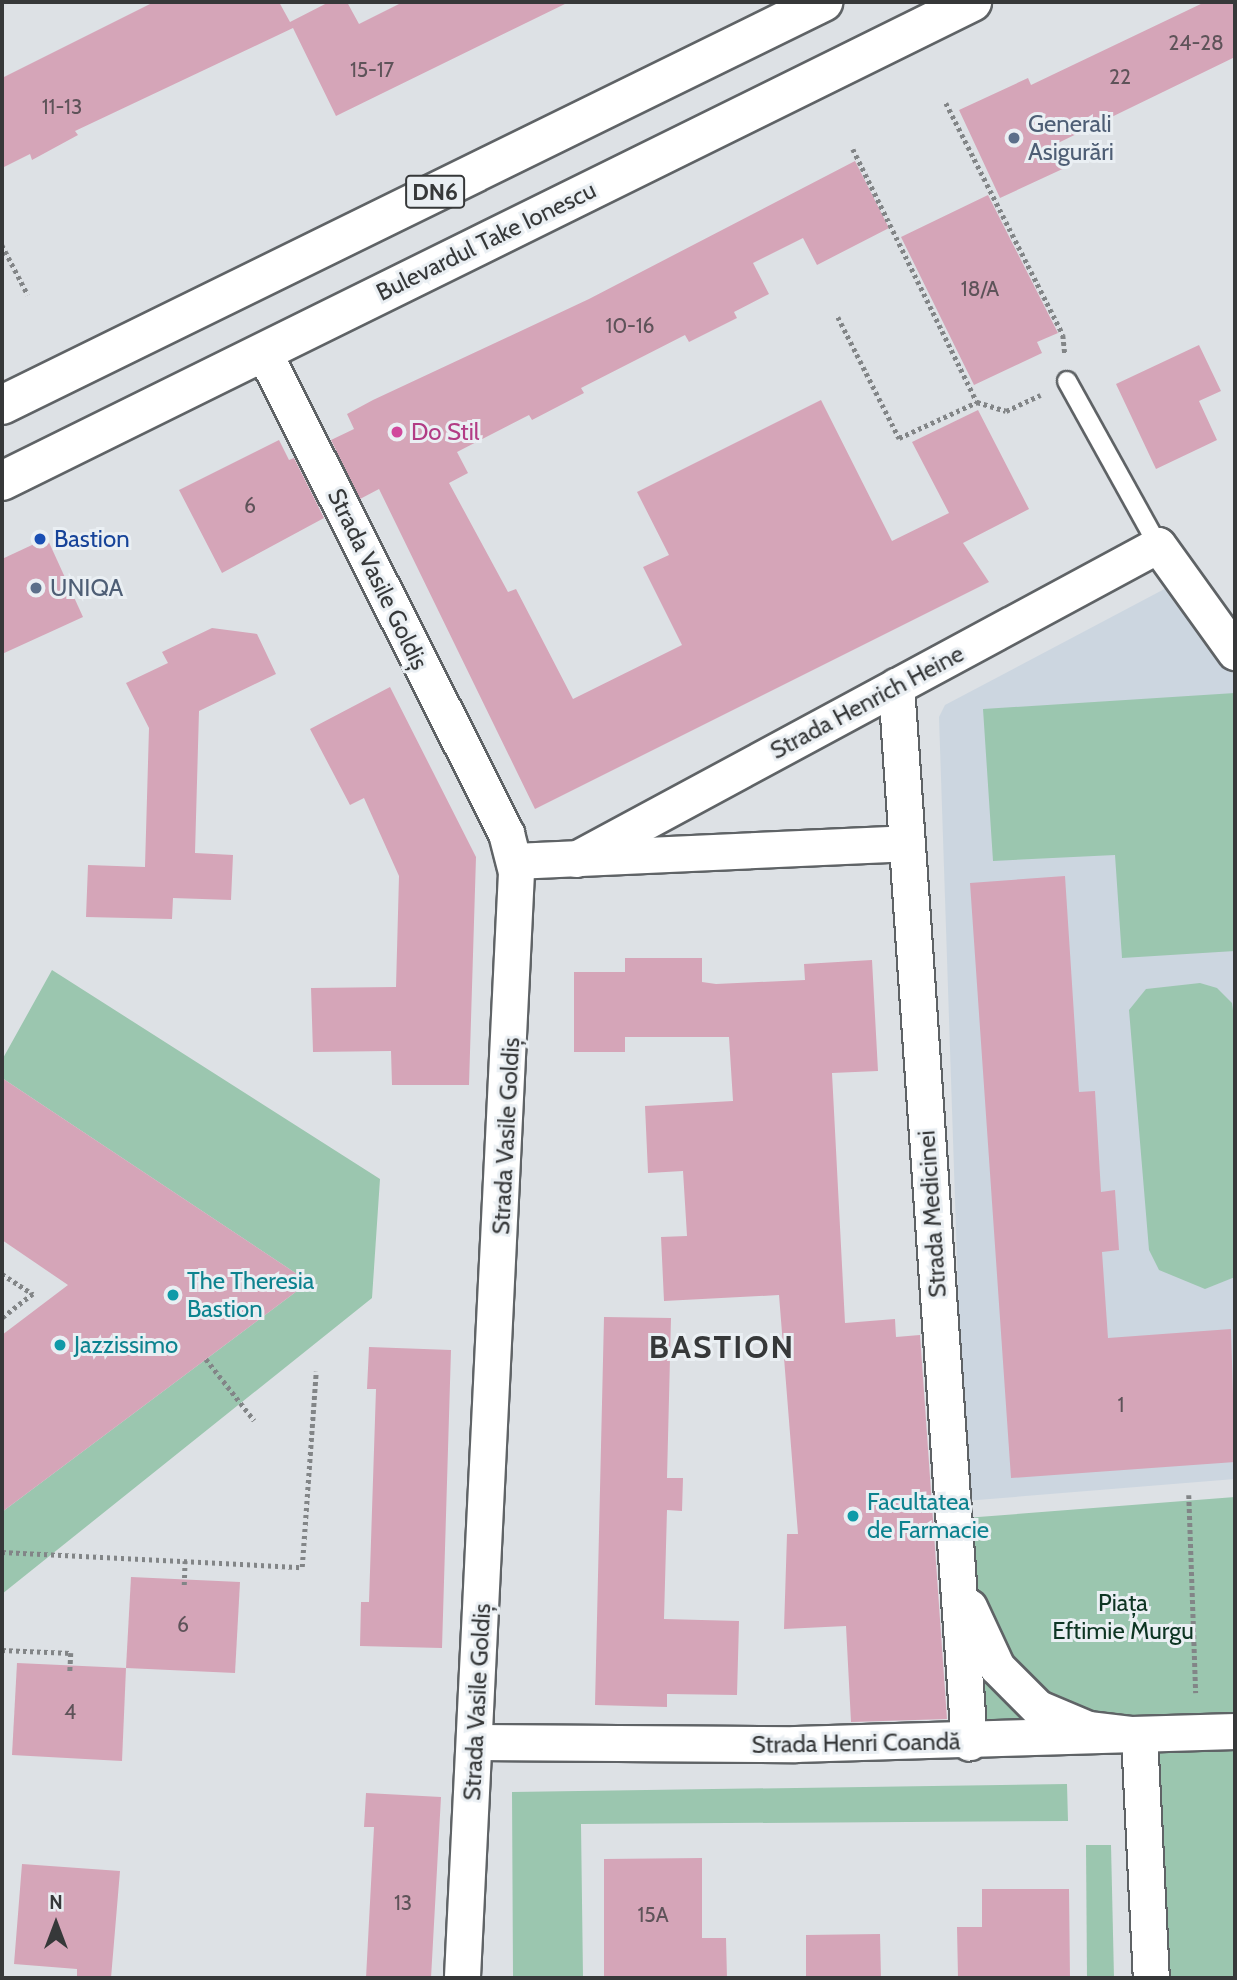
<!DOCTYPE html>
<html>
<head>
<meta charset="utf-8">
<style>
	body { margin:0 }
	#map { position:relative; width:1237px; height:1980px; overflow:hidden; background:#dde1e5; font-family:Cabin,sans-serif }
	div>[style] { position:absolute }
	.built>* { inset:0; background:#ccd6e0 }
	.green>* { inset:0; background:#9bc6af }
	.building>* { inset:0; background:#d5a5b8 }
	.path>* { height:4.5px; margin-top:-2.25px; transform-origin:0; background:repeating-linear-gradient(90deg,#828587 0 3.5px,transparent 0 7px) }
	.roads { filter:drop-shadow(2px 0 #5f6366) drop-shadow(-2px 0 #5f6366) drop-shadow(0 2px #5f6366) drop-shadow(0 -2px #5f6366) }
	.lane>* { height:18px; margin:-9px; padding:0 9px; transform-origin:9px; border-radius:9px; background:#fff }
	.street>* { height:35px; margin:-17.5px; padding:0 17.5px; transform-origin:17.5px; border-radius:17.5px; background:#fff }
	.primary>* { height:38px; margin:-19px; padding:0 19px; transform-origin:19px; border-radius:19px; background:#fff }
	.dots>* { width:19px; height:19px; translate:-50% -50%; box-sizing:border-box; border:4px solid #eaeff3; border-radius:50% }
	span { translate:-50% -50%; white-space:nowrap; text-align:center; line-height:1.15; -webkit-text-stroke:6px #eaeff3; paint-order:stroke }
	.number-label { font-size:21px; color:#5e5359 }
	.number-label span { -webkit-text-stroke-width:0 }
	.shield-label span { padding:2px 5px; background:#eaeff3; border:2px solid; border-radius:5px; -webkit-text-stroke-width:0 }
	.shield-label { font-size:23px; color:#363839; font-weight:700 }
	.service-label { font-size:24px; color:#4e5e75 }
	.left { translate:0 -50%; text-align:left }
	.street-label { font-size:24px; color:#363839 }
	.hotel-label { font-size:24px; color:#b23c85 }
	.transit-label { font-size:24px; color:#164399 }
	.culture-label { font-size:24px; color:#0d838f }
	.park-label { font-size:24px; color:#0d3523 }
	.district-label { font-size:32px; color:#363839; font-weight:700; letter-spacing:2px }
	.frame { position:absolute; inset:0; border:4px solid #363839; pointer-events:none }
	.north { position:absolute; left:21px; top:1889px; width:70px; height:70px; -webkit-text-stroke:5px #eaeff3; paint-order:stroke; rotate:0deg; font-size:19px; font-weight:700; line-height:28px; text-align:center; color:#363839 }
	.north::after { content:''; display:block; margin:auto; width:24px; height:32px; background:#363839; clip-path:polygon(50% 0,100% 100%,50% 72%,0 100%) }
</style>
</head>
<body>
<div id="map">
	<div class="built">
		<i style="clip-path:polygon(1172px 585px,1235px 676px,1235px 1479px,965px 1501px,939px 717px,945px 705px)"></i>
	</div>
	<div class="green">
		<i style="clip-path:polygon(1235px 693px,1235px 951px,1122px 958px,1115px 855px,993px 861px,983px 709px)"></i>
		<i style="clip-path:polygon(52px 970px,380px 1179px,372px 1298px,2px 1594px,2px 1512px,309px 1282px,2px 1078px,2px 1060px)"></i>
		<i style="clip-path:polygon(1200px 983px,1217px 988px,1232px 1003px,1235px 1025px,1235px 1277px,1205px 1289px,1159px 1270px,1149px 1250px,1129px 1010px,1146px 989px)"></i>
		<i style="clip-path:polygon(1235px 1497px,1235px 1978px,1168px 1978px,1155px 1726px,976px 1733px,965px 1518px)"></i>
		<i style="clip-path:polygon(1067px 1784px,1068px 1821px,581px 1824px,583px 1978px,513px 1978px,512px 1792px)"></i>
		<i style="clip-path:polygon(1086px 1845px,1111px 1845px,1114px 1978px,1087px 1978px)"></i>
	</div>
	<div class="building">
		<i style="clip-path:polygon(154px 2px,279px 2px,290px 22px,329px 2px,347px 2px,359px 24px,403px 2px,569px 2px,336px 116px,293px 28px,75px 131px,78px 135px,32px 160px,30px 154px,2px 168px,2px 78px)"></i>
		<i style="clip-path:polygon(1205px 2px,1235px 2px,1235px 57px,1058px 143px,1069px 166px,1000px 198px,959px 110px,1028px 78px,1031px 85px)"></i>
		<i style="clip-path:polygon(855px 161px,889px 228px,817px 265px,803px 238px,753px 263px,769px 294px,734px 312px,737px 318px,689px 342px,685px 335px,581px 388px,584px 393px,532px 420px,529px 415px,457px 452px,468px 473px,449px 483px,508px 592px,516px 589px,573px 699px,682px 645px,643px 567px,669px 555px,637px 492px,821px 400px,892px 541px,949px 513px,912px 442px,978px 410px,1029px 509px,963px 543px,989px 582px,535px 809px,379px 489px,360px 499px,331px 440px,354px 429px,347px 414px,373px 400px,589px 299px)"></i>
		<i style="clip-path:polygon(988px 195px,1058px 333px,1037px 342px,1042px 353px,974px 385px,901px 237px)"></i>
		<i style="clip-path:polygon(1199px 345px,1221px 391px,1199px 401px,1217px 440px,1156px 469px,1116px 384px)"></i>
		<i style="clip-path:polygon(279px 440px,289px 460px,294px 458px,324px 518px,222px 573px,179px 490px)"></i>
		<i style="clip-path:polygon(47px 538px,83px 617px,2px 654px,2px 559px)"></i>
		<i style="clip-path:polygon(212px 628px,257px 634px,276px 674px,199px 711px,195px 853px,233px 855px,231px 900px,173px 898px,172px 919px,86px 917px,88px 865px,145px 867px,149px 728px,126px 683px,168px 663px,162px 652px)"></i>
		<i style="clip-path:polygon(390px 687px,476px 857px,469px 1085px,392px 1085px,391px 1051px,313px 1052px,311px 988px,396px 987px,399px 876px,364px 798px,350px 805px,310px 729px)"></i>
		<i style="clip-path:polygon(1065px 876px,1079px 1092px,1095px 1091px,1101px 1192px,1115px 1190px,1119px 1250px,1102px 1252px,1108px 1338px,1231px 1329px,1235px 1462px,1011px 1478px,970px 883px)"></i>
		<i style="clip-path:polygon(625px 958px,702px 958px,702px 982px,716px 984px,805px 980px,804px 964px,872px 960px,878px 1071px,832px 1073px,845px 1323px,895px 1319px,896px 1337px,920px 1335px,947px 1719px,851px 1722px,846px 1626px,784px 1629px,787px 1534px,798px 1534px,779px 1295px,664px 1301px,661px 1237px,687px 1236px,683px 1171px,648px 1173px,645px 1106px,733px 1101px,729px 1037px,625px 1037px,625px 1052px,574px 1052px,574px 972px,625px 972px)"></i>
		<i style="clip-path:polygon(2px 1078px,309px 1282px,2px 1512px,2px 1335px,68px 1285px,2px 1240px)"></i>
		<i style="clip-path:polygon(604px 1317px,671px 1318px,667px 1478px,683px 1478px,682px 1511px,667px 1510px,664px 1619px,739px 1621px,737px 1695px,667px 1694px,667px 1707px,595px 1705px)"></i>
		<i style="clip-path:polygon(369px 1347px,451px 1350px,442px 1648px,360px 1646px,361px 1602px,369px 1602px,376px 1389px,367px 1389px)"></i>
		<i style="clip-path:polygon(131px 1577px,240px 1582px,235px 1673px,126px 1668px)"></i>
		<i style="clip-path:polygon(17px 1663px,126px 1668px,122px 1761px,12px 1755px)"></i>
		<i style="clip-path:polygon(366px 1793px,441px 1797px,431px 1978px,366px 1978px,374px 1827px,364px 1827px)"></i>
		<i style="clip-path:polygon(702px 1858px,702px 1938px,726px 1938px,727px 1978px,604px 1978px,604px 1859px)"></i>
		<i style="clip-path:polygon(22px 1864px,120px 1871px,111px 1978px,77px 1978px,77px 1969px,14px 1964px)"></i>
		<i style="clip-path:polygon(982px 1889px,1069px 1889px,1070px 1978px,958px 1978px,957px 1927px,982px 1927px)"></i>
		<i style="clip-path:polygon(880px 1934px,881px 1978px,806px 1978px,806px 1935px)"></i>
	</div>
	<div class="path">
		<i style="left:946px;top:103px;width:260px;rotate:63.2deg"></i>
		<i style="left:1063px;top:335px;width:19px;rotate:84deg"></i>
		<i style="left:853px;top:149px;width:282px;rotate:63.9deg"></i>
		<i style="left:2px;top:245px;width:56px;rotate:62.5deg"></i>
		<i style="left:838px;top:317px;width:136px;rotate:63.2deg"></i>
		<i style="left:899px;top:438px;width:86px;rotate:-24.8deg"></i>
		<i style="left:977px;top:402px;width:30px;rotate:17deg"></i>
		<i style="left:1006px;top:411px;width:38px;rotate:-25deg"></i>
		<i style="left:2px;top:1274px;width:37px;rotate:33deg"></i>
		<i style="left:33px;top:1294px;width:39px;rotate:142deg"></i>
		<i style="left:206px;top:1359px;width:78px;rotate:51.8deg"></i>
		<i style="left:1189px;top:1495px;width:198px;rotate:88deg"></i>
		<i style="left:2px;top:1552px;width:300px;rotate:2.9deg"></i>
		<i style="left:302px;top:1567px;width:196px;rotate:-85.9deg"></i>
		<i style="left:184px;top:1585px;width:24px;rotate:-88deg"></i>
		<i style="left:2px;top:1650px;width:69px;rotate:2.5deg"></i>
		<i style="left:71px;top:1653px;width:18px;rotate:93deg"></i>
	</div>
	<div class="roads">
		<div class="lane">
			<i style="left:1067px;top:381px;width:188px;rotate:61deg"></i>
		</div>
		<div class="street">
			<i style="left:263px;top:351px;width:540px;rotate:63.25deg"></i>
			<i style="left:506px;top:833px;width:40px;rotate:75.6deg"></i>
			<i style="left:516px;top:872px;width:1107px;rotate:92.8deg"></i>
			<i style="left:896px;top:686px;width:1059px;rotate:86.05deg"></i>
			<i style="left:576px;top:859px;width:661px;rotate:-28.35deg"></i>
			<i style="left:1158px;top:545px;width:132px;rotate:54.3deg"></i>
			<i style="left:514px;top:861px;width:392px;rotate:-2.6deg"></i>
			<i style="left:969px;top:1607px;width:66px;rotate:65deg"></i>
			<i style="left:997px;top:1667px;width:58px;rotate:45deg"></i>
			<i style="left:1038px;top:1708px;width:54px;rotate:22.8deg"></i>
			<i style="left:1088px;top:1729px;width:51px;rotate:6.7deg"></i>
			<i style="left:1139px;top:1735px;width:243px;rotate:87.2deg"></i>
			<i style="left:476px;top:1742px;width:319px;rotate:0.4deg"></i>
			<i style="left:795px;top:1744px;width:440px;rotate:-1.7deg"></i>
		</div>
		<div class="primary">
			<i style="left:2px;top:405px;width:915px;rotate:-26.14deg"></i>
			<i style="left:2px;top:481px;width:1082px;rotate:-26.28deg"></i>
		</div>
	</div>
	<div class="dots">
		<i style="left:1014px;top:138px;background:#5c6f8a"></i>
		<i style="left:397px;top:432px;background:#d1479c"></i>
		<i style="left:40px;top:539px;background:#1a4fb4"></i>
		<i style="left:36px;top:588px;background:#5c6f8a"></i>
		<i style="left:173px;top:1295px;background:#0f9aa8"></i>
		<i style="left:60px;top:1345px;background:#0f9aa8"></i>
		<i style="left:853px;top:1516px;background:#0f9aa8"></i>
	</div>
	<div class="number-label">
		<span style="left:1196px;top:43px">24-28</span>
		<span style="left:372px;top:70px">15-17</span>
		<span style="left:1120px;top:77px">22</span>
		<span style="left:62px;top:107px">11-13</span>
		<span style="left:980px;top:289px">18/A</span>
		<span style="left:630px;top:326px">10-16</span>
		<span style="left:250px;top:506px">6</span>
		<span style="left:1121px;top:1405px">1</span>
		<span style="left:183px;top:1625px">6</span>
		<span style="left:70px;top:1712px">4</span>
		<span style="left:403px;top:1903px">13</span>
		<span style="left:653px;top:1915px">15A</span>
	</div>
	<div class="shield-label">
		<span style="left:435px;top:192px">DN6</span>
	</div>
	<div class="service-label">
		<span class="left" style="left:1028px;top:138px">Generali<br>Asigurări</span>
		<span class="left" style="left:50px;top:588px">UNIQA</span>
	</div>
	<div class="street-label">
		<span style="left:486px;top:241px;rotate:-26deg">Bulevardul Take Ionescu</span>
		<span style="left:378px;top:579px;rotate:64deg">Strada Vasile Goldiș</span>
		<span style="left:867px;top:702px;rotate:-28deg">Strada Henrich Heine</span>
		<span style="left:506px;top:1136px;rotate:-87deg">Strada Vasile Goldiș</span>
		<span style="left:932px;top:1214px;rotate:-94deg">Strada Medicinei</span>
		<span style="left:477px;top:1702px;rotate:-87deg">Strada Vasile Goldiș</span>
		<span style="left:856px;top:1743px;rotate:-1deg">Strada Henri Coandă</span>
	</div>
	<div class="hotel-label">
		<span class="left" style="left:411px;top:432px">Do Stil</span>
	</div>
	<div class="transit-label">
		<span class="left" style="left:54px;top:539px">Bastion</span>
	</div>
	<div class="culture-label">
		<span class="left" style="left:187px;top:1295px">The Theresia<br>Bastion</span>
		<span class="left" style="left:74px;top:1345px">Jazzissimo</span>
		<span class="left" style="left:867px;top:1516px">Facultatea<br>de Farmacie</span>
	</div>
	<div class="park-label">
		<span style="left:1123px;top:1617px">Piața<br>Eftimie Murgu</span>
	</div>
	<div class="district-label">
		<span style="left:722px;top:1347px">BASTION</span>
	</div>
	<div class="frame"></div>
	<div class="north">N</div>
</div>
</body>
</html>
